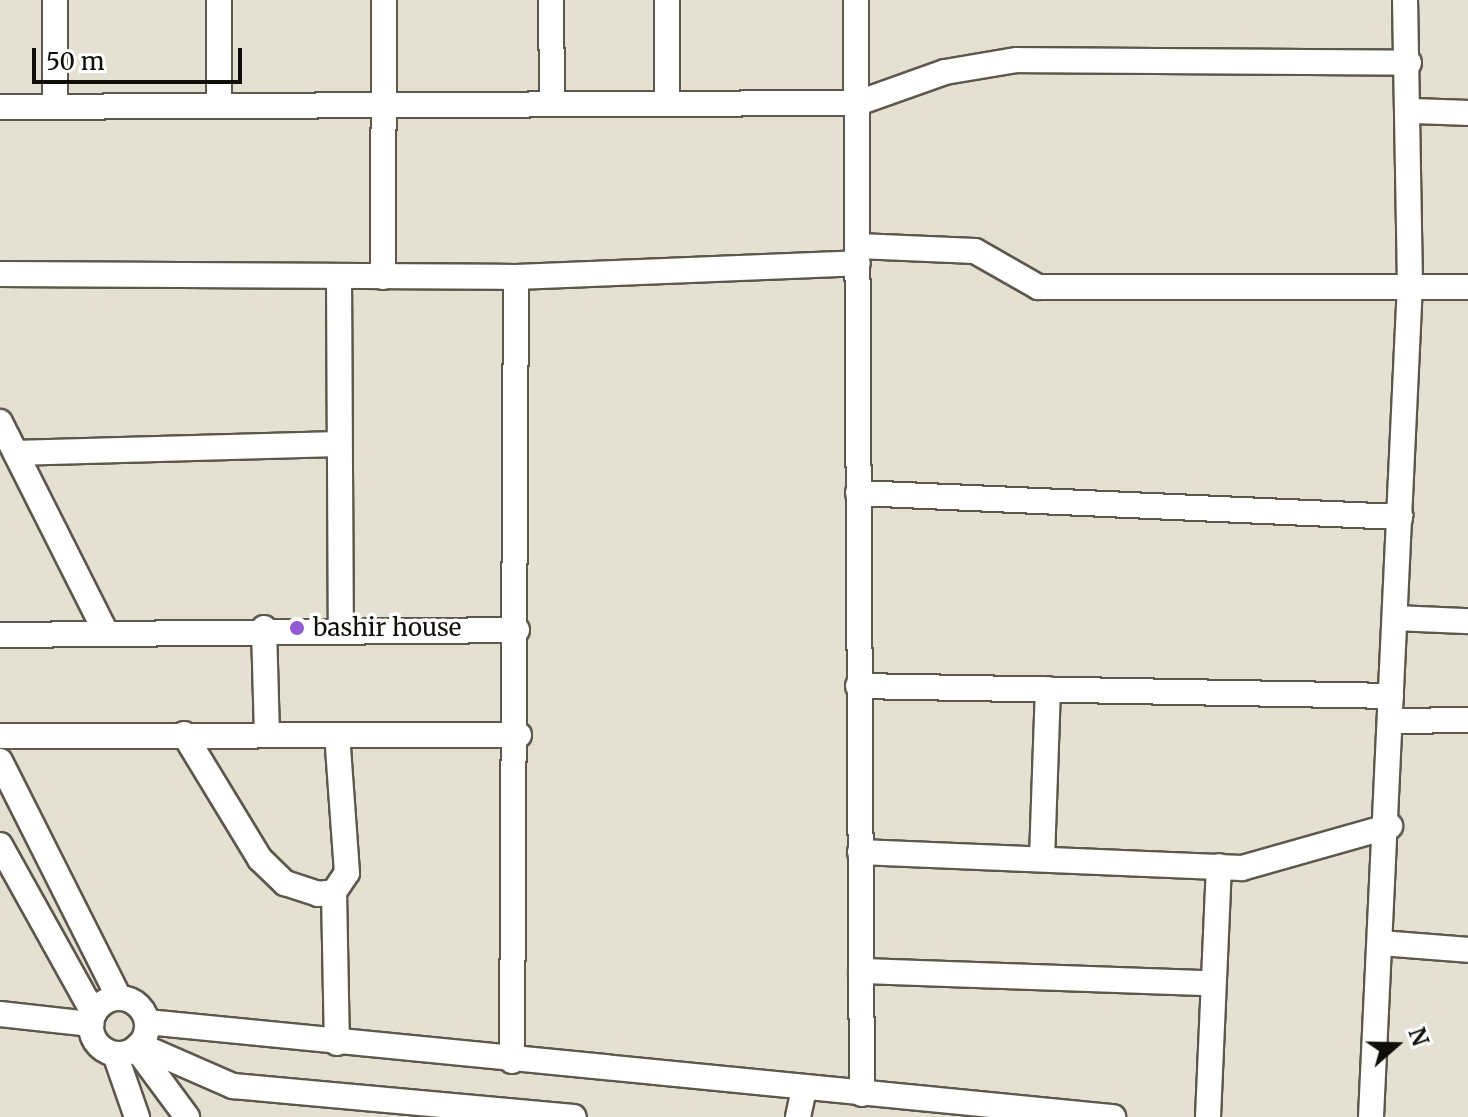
<!DOCTYPE html>
<html>
<head>
<meta charset="utf-8">
<style>
	body { margin:0 }
	#map { position:relative; width:1468px; height:1117px; overflow:hidden; background:#e4e0d2; font-family:Merriweather,serif }
	div>[style] { position:absolute }
	.roads { filter:drop-shadow(2px 0 #5c584c) drop-shadow(-2px 0 #5c584c) drop-shadow(0 2px #5c584c) drop-shadow(0 -2px #5c584c) }
	.street>* { height:24px; margin:-12px; padding:0 12px; transform-origin:12px; border-radius:12px; background:#fff }
	.street>.ring { margin:-12px; padding:0; box-sizing:content-box; background:none; border:24px solid #fff; border-radius:50% }
	.dots>* { width:22px; height:22px; translate:-50% -50%; box-sizing:border-box; border:4px solid #fff; border-radius:50% }
	span { translate:-50% -50%; white-space:nowrap; text-align:center; line-height:1.15; -webkit-text-stroke:7px #fff; paint-order:stroke }
	.poi-label { font-size:24px; color:#0f0e09 }
	.left { translate:0 -50%; text-align:left }
	.north { position:absolute; left:1356px; top:1005px; width:80px; height:80px; -webkit-text-stroke:6px #fff; paint-order:stroke; rotate:70deg; font-size:22px; font-weight:700; line-height:32px; text-align:center; color:#0f0e09 }
	.north::after { content:''; display:block; margin:auto; width:28px; height:36px; background:#0f0e09; clip-path:polygon(50% 0,100% 100%,50% 72%,0 100%) }
	.scale { position:absolute; left:32px; top:48px; width:210px; height:36px; box-sizing:border-box; border:4px solid #0f0e09; border-top:0; padding-left:10px; font-size:24px; line-height:28px; white-space:nowrap; color:#0f0e09; -webkit-text-stroke:6px #fff; paint-order:stroke }
</style>
</head>
<body>
<div id="map">
	<div class="roads">
		<div class="street">
			<i style="left:219px;top:0;width:105px;rotate:90deg"></i>
			<i style="left:551px;top:0;width:104px;rotate:89.4deg"></i>
			<i style="left:856px;top:0;width:1094px;rotate:89.69deg"></i>
			<i style="left:667px;top:104px;width:104px;rotate:-90deg"></i>
			<i style="left:55px;top:106px;width:106px;rotate:-90deg"></i>
			<i style="left:0;top:107px;width:858px;rotate:-0.27deg"></i>
			<i style="left:858px;top:103px;width:92px;rotate:-19.6deg"></i>
			<i style="left:945px;top:72px;width:73px;rotate:-9.5deg"></i>
			<i style="left:1017px;top:60px;width:392px;rotate:0.4deg"></i>
			<i style="left:1411px;top:111px;width:57px;rotate:2deg"></i>
			<i style="left:858px;top:246px;width:117px;rotate:2.4deg"></i>
			<i style="left:975px;top:251px;width:73px;rotate:29.7deg"></i>
			<i style="left:1038px;top:287px;width:430px"></i>
			<i style="left:0;top:274px;width:516px;rotate:0.33deg"></i>
			<i style="left:516px;top:277px;width:342px;rotate:-2.3deg"></i>
			<i style="left:339px;top:276px;width:352px;rotate:89.7deg"></i>
			<i style="left:383px;top:277px;width:277px;rotate:-89.8deg"></i>
			<i style="left:0;top:422px;width:232px;rotate:63.3deg"></i>
			<i style="left:16px;top:453px;width:320px;rotate:-1.6deg"></i>
			<i style="left:858px;top:493px;width:543px;rotate:2.54deg"></i>
			<i style="left:1395px;top:618px;width:73px;rotate:2.4deg"></i>
			<i style="left:264px;top:628px;width:105px;rotate:88.4deg"></i>
			<i style="left:0;top:635px;width:517px;rotate:-0.55deg"></i>
			<i style="left:858px;top:686px;width:533px;rotate:1.07deg"></i>
			<i style="left:1391px;top:721px;width:77px;rotate:-0.7deg"></i>
			<i style="left:184px;top:734px;width:146px;rotate:58.7deg"></i>
			<i style="left:260px;top:859px;width:35px;rotate:44deg"></i>
			<i style="left:285px;top:883px;width:35px;rotate:18deg"></i>
			<i style="left:318px;top:894px;width:16px;rotate:-7deg"></i>
			<i style="left:334px;top:892px;width:23px;rotate:-56deg"></i>
			<i style="left:347px;top:873px;width:138px;rotate:-94.1deg"></i>
			<i style="left:0;top:736px;width:519px;rotate:-0.11deg"></i>
			<i style="left:0;top:761px;width:265px;rotate:63.3deg"></i>
			<i style="left:0;top:845px;width:193px;rotate:60.9deg"></i>
			<i style="left:860px;top:852px;width:382px;rotate:2.4deg"></i>
			<i style="left:1242px;top:868px;width:154px;rotate:-15.8deg"></i>
			<i style="left:1042px;top:859px;width:170px;rotate:-88deg"></i>
			<i style="left:334px;top:892px;width:151px;rotate:88.9deg"></i>
			<i style="left:1380px;top:943px;width:88px;rotate:4.5deg"></i>
			<i style="left:861px;top:971px;width:350px;rotate:2deg"></i>
			<i class="ring" style="left:91px;top:998px;width:32px;height:32px"></i>
			<i style="left:0;top:1014px;width:92px;rotate:6.3deg"></i>
			<i style="left:147px;top:1022px;width:971px;rotate:5.62deg"></i>
			<i style="left:139px;top:1045px;width:103px;rotate:23.6deg"></i>
			<i style="left:233px;top:1086px;width:342px;rotate:5.2deg"></i>
			<i style="left:136px;top:1048px;width:86px;rotate:53.5deg"></i>
			<i style="left:115px;top:1054px;width:67px;rotate:70.8deg"></i>
			<i style="left:512px;top:1061px;width:784px;rotate:-89.71deg"></i>
			<i style="left:798px;top:1117px;width:29px;rotate:-78deg"></i>
			<i style="left:1208px;top:1117px;width:251px;rotate:-87.5deg"></i>
			<i style="left:1371px;top:1117px;width:833px;rotate:-87.32deg"></i>
			<i style="left:1410px;top:285px;width:285px;rotate:-91deg"></i>
		</div>
	</div>
	<div class="dots">
		<i style="left:297px;top:628px;background:#925bd3"></i>
	</div>
	<div class="poi-label">
		<span class="left" style="left:313px;top:628px">bashir house</span>
	</div>
	<div class="north">N</div>
	<div class="scale">50 m</div>
</div>
</body>
</html>
